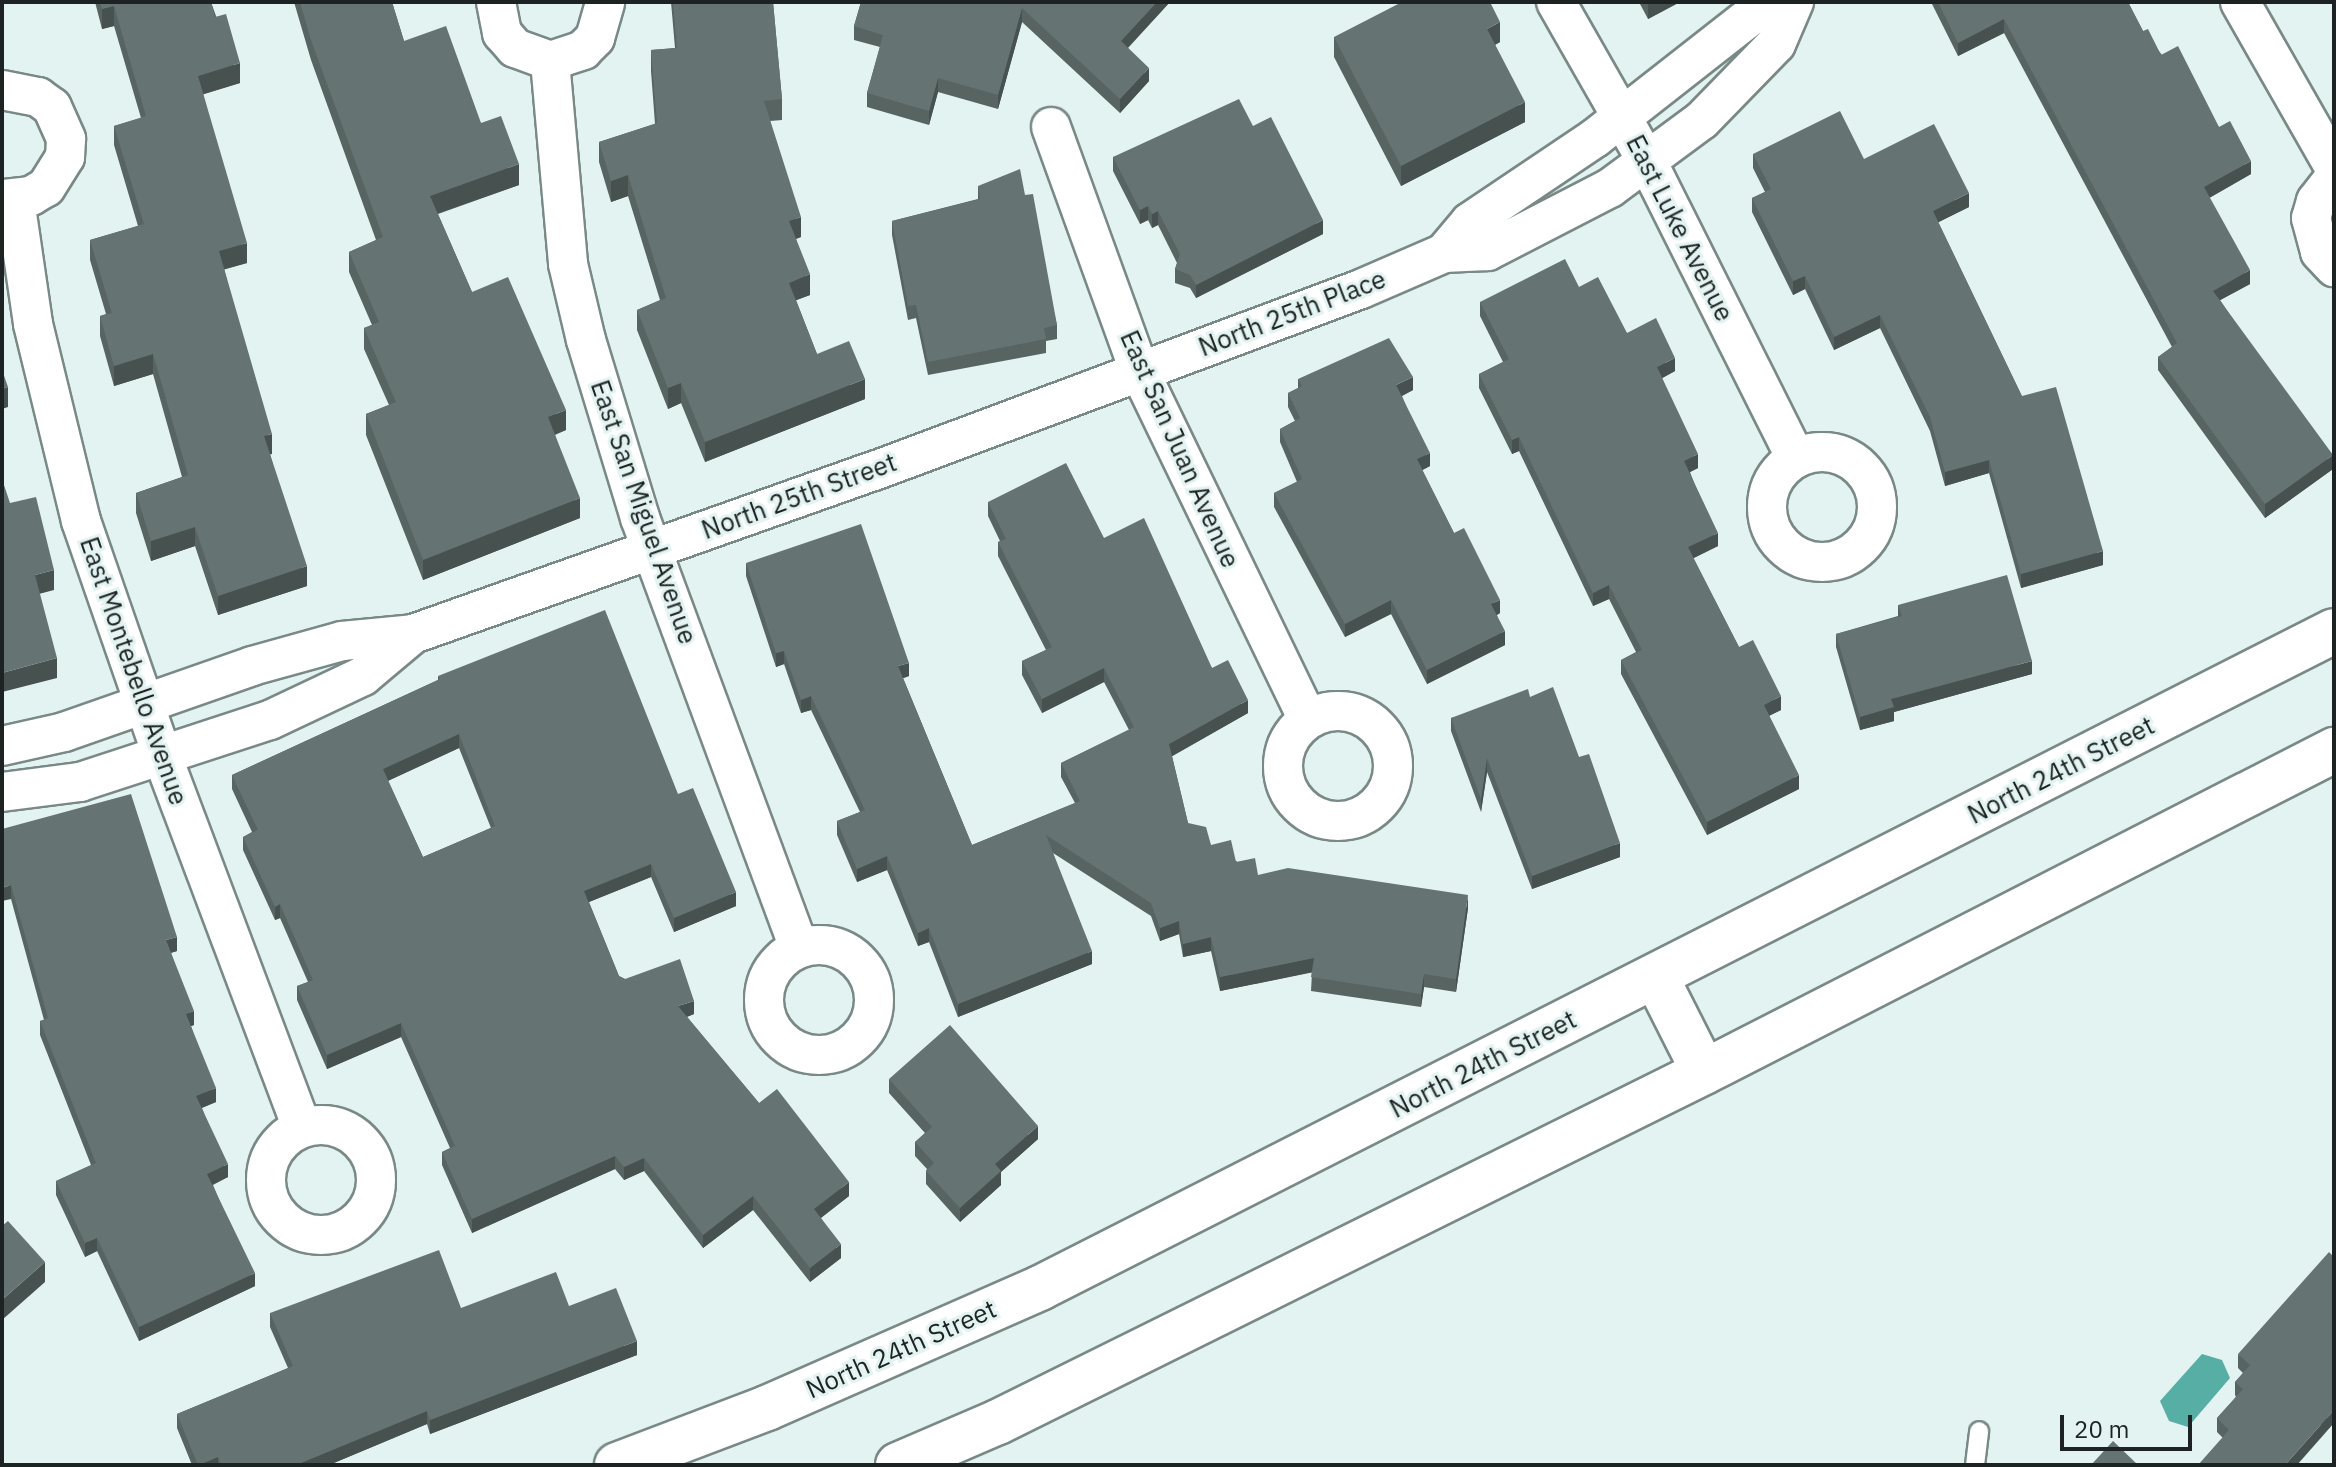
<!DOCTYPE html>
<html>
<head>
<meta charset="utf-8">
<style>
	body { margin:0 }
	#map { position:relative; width:2336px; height:1467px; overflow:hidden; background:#e2f3f1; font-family:"IBM Plex Sans",sans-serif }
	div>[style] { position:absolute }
	.water>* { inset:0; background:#57aea4 }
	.roads { filter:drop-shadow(2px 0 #798986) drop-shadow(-2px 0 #798986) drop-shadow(0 2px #798986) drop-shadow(0 -2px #798986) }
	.lane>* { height:18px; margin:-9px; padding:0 9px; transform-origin:9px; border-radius:9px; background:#fff }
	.street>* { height:38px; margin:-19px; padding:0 19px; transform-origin:19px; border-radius:19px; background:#fff }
	.street>.ring { margin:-19px; padding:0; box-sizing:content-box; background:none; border:38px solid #fff; border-radius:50% }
	.secondary>* { height:44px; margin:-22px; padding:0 22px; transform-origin:22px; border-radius:22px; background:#fff }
	.wall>* { inset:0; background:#576462 }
	.shaded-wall>* { inset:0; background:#475150 }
	.building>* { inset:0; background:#657472 }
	span { translate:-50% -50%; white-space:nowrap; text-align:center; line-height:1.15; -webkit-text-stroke:6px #e2f3f1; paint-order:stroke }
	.street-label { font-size:26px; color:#1d2322 }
	.frame { position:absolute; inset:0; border:4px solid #1d2322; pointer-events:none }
	.scale { position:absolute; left:2060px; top:1415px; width:132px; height:36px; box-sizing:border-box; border:4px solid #1d2322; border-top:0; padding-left:10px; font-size:24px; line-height:28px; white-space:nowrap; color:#1d2322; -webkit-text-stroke:6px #e2f3f1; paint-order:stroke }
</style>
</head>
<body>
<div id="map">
	<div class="water">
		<i style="clip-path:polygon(2202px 1354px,2222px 1360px,2230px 1378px,2188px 1427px,2169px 1421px,2160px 1401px)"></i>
	</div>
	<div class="roads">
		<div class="lane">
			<i style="left:1975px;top:1465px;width:34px;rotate:-83deg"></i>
		</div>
		<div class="street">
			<i style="left:496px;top:2px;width:32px;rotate:79deg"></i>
			<i style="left:502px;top:33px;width:20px;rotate:49deg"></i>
			<i style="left:515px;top:48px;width:37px;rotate:20deg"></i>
			<i style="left:550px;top:61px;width:35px;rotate:-18deg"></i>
			<i style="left:583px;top:50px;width:17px;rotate:-45deg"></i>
			<i style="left:595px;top:38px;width:37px;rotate:-74deg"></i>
			<i style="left:1556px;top:2px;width:185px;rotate:60.3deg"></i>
			<i style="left:1648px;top:163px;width:330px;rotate:63.4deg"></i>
			<i style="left:2240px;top:2px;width:190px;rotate:60.3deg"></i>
			<i style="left:550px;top:61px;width:204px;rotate:84.9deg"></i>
			<i style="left:568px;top:264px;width:78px;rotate:76.7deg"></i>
			<i style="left:586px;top:340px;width:186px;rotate:73.1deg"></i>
			<i style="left:640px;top:518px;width:458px;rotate:69.7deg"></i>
			<i style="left:2px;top:90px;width:37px;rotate:11deg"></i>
			<i style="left:38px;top:97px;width:17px;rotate:36deg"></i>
			<i style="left:52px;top:107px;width:35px;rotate:66deg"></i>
			<i style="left:66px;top:139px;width:18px;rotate:93deg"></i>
			<i style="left:65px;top:157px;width:36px;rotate:122deg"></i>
			<i style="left:46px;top:187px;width:17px;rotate:149deg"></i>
			<i style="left:31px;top:196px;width:29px;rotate:174deg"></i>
			<i style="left:1051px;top:127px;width:258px;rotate:70.1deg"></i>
			<i style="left:1139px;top:370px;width:388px;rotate:64.2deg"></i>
			<i style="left:2334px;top:178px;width:29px;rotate:128deg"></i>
			<i style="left:2316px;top:201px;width:18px;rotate:106deg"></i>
			<i style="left:2311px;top:218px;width:35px;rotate:75deg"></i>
			<i style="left:2320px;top:252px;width:21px;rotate:47deg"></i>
			<i style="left:15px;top:200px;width:125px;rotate:81.7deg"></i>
			<i style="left:33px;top:324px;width:203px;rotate:76.3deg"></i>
			<i style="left:81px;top:521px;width:251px;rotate:70.9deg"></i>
			<i style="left:163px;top:758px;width:394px;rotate:69.4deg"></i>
			<i style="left:1444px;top:253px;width:40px;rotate:-50deg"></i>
			<i style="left:1470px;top:222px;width:151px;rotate:-33.9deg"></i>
			<i style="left:1595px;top:138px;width:199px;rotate:-38.1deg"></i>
			<i style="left:1752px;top:15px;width:33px;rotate:-23deg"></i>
			<i class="ring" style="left:1767px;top:452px;width:72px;height:72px"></i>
			<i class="ring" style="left:1283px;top:711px;width:72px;height:72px"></i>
			<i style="left:2px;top:746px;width:64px;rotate:-12.7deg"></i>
			<i style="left:64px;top:732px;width:199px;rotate:-19.3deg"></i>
			<i style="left:252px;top:666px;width:93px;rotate:-15.5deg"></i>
			<i style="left:342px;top:641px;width:71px;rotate:-5.6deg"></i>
			<i style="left:413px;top:634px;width:489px;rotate:-19.5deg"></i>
			<i style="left:874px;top:471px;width:520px;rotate:-20.49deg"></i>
			<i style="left:1361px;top:289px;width:90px;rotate:-23.4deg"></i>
			<i style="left:1444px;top:253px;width:44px;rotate:-2.6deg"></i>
			<i style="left:1488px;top:251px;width:137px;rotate:-27.3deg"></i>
			<i style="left:1610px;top:188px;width:114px;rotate:-36.5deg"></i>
			<i style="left:1702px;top:120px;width:106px;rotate:-45.8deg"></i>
			<i style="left:1776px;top:44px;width:46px;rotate:-66.8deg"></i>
			<i style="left:2px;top:792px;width:79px;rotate:-7.3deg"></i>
			<i style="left:80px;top:782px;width:200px;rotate:-18.1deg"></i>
			<i style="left:270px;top:720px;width:103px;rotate:-25.3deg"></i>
			<i style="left:363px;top:676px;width:65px;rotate:-40deg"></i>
			<i class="ring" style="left:764px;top:945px;width:72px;height:72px"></i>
			<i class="ring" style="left:266px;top:1125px;width:72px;height:72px"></i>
		</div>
		<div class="secondary">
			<i style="left:1656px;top:977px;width:106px;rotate:63.2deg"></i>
			<i style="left:617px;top:1465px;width:160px;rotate:-20.8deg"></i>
			<i style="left:767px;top:1408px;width:298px;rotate:-23.7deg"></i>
			<i style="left:1040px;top:1288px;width:1451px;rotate:-26.92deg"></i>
			<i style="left:898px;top:1465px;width:109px;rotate:-23.3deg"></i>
			<i style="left:998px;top:1422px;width:788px;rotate:-26.37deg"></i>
			<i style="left:1704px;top:1072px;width:708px;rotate:-27.07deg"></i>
		</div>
	</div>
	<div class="wall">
		<i style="clip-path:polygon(95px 2px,211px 2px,240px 83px,203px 94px,247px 263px,224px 269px,272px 454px,270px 454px,307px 586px,218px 615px,195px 546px,151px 561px,136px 513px,136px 493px,182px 477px,153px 374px,114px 386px,100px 336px,100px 316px,106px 314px,90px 260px,90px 240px,138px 226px,114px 145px,114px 126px,141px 118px,114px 26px,102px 29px)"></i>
		<i style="clip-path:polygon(294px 2px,392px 2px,404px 41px,481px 123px,519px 185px,438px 214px,472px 292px,566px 430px,555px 435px,580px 518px,423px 580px,366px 435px,366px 414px,389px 405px,364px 349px,364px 328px,372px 325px,349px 272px,349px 252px,376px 240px,311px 60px)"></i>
		<i style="clip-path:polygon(671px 2px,773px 2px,782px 99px,782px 120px,770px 121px,801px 237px,796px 239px,810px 295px,796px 300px,817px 354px,865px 399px,705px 462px,681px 403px,668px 409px,637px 330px,637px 310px,660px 300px,628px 196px,611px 202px,599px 162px,599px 142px,655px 124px,651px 71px,651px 50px,675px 48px)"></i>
		<i style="clip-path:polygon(861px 2px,1170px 2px,1128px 48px,1149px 81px,1120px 113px,1022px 22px,998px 109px,938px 92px,929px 125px,867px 107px,867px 93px,880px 47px,854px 40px,854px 26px)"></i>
		<i style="clip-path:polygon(1639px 2px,1680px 2px,1648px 19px)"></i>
		<i style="clip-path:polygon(1931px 2px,2128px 2px,2143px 31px,2219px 127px,2251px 174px,2209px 198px,2250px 284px,2220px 300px,2333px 469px,2265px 518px,2158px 370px,2158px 357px,2172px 347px,2004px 33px,1958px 56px)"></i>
		<i style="clip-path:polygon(1334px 37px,1500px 42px,1495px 45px,1525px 122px,1401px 186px,1334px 57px)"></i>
		<i style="clip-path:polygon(1253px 126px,1323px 234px,1196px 298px,1190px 288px,1175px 283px,1175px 269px,1177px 263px,1158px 225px,1152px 228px,1148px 220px,1140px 224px,1113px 171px,1113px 157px)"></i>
		<i style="clip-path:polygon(1753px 154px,1864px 159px,1969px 207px,1938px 222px,2103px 565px,2021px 588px,1989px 473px,1945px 486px,1930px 431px,1880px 328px,1834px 350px,1805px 289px,1793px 295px,1752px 212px,1752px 198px,1765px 192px,1753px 168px)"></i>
		<i style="clip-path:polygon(978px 186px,1025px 195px,1057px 325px,1057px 339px,1046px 341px,1046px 353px,928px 375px,916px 318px,908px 320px,892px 235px,892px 221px,978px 199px)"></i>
		<i style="clip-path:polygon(1579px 287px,1627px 333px,1675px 371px,1662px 378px,1698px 468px,1690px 472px,1718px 546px,1693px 558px,1739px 647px,1781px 710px,1769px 716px,1799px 789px,1707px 835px,1621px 674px,1621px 660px,1636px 652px,1609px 599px,1593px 606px,1519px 451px,1512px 454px,1479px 388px,1479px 374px,1503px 362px,1480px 316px,1480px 302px)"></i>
		<i style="clip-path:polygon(1298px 379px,1413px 390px,1402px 396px,1430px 466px,1422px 470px,1454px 533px,1500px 613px,1497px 615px,1505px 645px,1427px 684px,1391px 614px,1345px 637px,1274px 507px,1274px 493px,1297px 482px,1280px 442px,1280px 429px,1295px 421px,1288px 407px,1288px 393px,1298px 388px)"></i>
		<i style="clip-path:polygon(988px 502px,1104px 538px,1212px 668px,1248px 713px,1172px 756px,1188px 823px,1211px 845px,1258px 875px,1468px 908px,1456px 992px,1424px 987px,1421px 1007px,1311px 991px,1312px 972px,1220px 991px,1211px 951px,1183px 957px,1179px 934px,1160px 941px,1151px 916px,1053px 853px,1092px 964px,958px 1017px,929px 942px,918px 946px,887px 870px,857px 882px,837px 835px,837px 821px,860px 812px,811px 710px,801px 713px,784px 664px,776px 667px,746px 576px,746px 563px,909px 676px,903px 678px,972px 845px,1075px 803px,1061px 777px,1061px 763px,1129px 730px,1104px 682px,1042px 713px,1022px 675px,1022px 661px,1046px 650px,998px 556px,998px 542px,1000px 541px,988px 516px)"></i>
		<i style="clip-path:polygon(1898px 605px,2032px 674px,1894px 712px,1894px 721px,1860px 730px,1836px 647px,1836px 634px,1898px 616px)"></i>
		<i style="clip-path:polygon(evenodd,438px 676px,678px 794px,736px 906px,674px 932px,651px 877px,589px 902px,619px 976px,694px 1014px,687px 1017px,759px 1103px,849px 1196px,821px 1218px,841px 1258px,810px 1282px,753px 1210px,703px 1248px,644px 1171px,624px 1180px,615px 1169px,472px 1233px,442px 1165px,442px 1152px,450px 1148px,401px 1037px,327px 1069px,297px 1000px,297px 986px,308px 982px,280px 918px,275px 920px,243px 850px,243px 837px,252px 832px,232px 789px,232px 775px,438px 680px,438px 676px,459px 748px,491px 828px,423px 857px,388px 781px,459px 748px)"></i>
		<i style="clip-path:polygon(1530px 697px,1579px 757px,1620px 857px,1532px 889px,1487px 772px,1481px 812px,1451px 731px,1451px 718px)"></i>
		<i style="clip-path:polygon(2px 829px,177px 951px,171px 953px,194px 1025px,191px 1026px,216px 1102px,202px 1108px,228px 1177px,213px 1185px,255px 1286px,139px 1341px,97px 1251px,85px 1257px,56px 1195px,56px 1181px,91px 1165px,40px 1035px,40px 1021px,44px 1020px,11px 899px)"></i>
		<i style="clip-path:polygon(889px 1079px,1038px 1139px,1001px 1172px,1001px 1185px,960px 1222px,926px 1184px,926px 1171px,927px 1169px,915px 1156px,915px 1142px,925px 1133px,889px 1093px)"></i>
		<i style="clip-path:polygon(569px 1306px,637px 1355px,430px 1434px,427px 1424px,329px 1465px,192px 1465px,177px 1428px,177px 1414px,288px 1368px,270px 1327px,270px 1313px)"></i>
		<i style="clip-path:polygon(2238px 1354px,2334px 1423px,2223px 1438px,2217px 1432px,2217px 1418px,2236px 1397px,2235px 1395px,2235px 1382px,2243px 1373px,2238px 1368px)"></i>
	</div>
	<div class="shaded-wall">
		<i style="clip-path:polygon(1157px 2px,1170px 2px,1121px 55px,1121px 41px)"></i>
		<i style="clip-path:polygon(1648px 2px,1680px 2px,1648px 19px)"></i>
		<i style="clip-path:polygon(114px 6px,114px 26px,102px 29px,102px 9px)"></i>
		<i style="clip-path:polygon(1022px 8px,1022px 22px,998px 109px,998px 95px)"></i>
		<i style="clip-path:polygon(2004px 19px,2004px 33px,1958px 56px,1958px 43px)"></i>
		<i style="clip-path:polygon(1500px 22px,1500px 42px,1487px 49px,1487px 29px)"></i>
		<i style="clip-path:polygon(240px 63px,240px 83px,198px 96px,198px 76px)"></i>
		<i style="clip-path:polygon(1149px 68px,1149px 81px,1120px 113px,1120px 99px)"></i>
		<i style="clip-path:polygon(938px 78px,938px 92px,929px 125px,929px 111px)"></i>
		<i style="clip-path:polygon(1525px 102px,1525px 122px,1401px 186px,1401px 166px)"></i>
		<i style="clip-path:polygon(2251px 161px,2251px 174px,2204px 201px,2204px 187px)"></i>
		<i style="clip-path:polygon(519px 164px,519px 185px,430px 216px,430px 196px)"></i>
		<i style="clip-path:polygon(628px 175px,628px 196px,611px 202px,611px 181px)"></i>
		<i style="clip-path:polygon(1969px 193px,1969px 207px,1933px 225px,1933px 211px)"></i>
		<i style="clip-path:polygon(1148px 206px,1148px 220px,1140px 224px,1140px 210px)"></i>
		<i style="clip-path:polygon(1158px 211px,1158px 225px,1152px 228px,1152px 214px)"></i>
		<i style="clip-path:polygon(801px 217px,801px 237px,789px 241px,789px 221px)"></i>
		<i style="clip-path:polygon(1323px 220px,1323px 234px,1196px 298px,1196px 285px)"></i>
		<i style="clip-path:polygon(247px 243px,247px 263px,219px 271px,219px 251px)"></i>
		<i style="clip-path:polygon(2250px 270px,2250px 284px,2213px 304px,2213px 291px)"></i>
		<i style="clip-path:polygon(810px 274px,810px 295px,789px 303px,789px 283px)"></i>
		<i style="clip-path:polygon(1805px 276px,1805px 289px,1793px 295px,1793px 281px)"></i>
		<i style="clip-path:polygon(1880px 315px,1880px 328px,1834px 350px,1834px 337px)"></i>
		<i style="clip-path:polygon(153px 354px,153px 374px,114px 386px,114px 366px)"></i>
		<i style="clip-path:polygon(1675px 358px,1675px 371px,1657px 381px,1657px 367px)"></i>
		<i style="clip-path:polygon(1413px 377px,1413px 390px,1396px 399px,1396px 385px)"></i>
		<i style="clip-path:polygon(865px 379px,865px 399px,705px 462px,705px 442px)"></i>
		<i style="clip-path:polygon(681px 383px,681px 403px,668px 409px,668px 388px)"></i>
		<i style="clip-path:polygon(8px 387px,8px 407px,2px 409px,2px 389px)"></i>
		<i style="clip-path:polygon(566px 410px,566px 430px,548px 437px,548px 417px)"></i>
		<i style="clip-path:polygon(272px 434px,272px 454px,264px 456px,264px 436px)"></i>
		<i style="clip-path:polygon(1519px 437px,1519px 451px,1512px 454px,1512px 440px)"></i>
		<i style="clip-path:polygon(1430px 453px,1430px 466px,1417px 473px,1417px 459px)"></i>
		<i style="clip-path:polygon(1698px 454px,1698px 468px,1684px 475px,1684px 461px)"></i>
		<i style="clip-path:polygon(2333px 455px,2333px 469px,2265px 518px,2265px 504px)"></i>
		<i style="clip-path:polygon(1989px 460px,1989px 473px,1945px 486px,1945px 472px)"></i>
		<i style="clip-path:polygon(580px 498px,580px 518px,423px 580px,423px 560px)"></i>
		<i style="clip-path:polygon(195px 527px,195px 546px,151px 561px,151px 541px)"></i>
		<i style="clip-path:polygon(1718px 533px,1718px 546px,1688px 561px,1688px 547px)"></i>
		<i style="clip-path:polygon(2103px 551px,2103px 565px,2021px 588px,2021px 574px)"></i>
		<i style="clip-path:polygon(307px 566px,307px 586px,218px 615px,218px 596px)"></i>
		<i style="clip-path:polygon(54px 570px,54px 590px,35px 595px,35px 575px)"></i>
		<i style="clip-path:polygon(1609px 585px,1609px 599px,1593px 606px,1593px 593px)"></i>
		<i style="clip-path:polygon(1391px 600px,1391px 614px,1345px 637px,1345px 624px)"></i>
		<i style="clip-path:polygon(1500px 600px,1500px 613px,1491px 618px,1491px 604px)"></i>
		<i style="clip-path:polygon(1505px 631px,1505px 645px,1427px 684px,1427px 670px)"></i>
		<i style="clip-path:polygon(784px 651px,784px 664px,776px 667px,776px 653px)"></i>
		<i style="clip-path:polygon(57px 658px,57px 678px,2px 692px,2px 673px)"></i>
		<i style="clip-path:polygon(2032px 661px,2032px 674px,1894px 712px,1894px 721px,1860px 730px,1860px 717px,1891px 699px)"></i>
		<i style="clip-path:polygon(909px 663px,909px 676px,898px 680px,898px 666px)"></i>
		<i style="clip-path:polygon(1104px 668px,1104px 682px,1042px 713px,1042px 699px)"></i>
		<i style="clip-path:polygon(811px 696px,811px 710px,801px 713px,801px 700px)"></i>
		<i style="clip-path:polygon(1781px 696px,1781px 710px,1764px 718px,1764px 705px)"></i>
		<i style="clip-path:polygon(1248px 700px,1248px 713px,1169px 758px,1169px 744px)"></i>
		<i style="clip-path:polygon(459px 734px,459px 748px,383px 783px,383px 769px)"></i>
		<i style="clip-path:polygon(1487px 758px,1487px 772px,1481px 812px,1481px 799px)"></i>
		<i style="clip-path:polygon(1799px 775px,1799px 789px,1707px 835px,1707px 822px)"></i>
		<i style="clip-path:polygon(1620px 843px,1620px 857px,1532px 889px,1532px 876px)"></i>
		<i style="clip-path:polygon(887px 856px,887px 870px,857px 882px,857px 869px)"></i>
		<i style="clip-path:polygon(651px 864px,651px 877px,584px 904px,584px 891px)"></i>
		<i style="clip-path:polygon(11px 885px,11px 899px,2px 901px,2px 888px)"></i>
		<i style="clip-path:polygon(736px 892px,736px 906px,674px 932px,674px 918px)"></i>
		<i style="clip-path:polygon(1468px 895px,1468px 908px,1456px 992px,1456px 979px)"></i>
		<i style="clip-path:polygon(280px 904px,280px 918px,275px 920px,275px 907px)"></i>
		<i style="clip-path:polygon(1179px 921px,1179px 934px,1160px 941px,1160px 928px)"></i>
		<i style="clip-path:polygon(929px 928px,929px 942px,918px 946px,918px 933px)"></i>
		<i style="clip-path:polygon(177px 937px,177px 951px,166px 954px,166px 940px)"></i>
		<i style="clip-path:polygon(1211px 937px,1211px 951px,1183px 957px,1183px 944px)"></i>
		<i style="clip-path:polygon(1092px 951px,1092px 964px,958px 1017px,958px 1004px)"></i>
		<i style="clip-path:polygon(1314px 958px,1314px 972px,1220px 991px,1220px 977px)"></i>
		<i style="clip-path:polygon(1424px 974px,1424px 987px,1421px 1007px,1421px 994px)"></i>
		<i style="clip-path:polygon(694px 1001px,694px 1014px,678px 1020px,678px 1006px)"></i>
		<i style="clip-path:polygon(194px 1011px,194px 1025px,186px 1028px,186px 1014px)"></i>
		<i style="clip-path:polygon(401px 1023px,401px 1037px,327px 1069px,327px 1055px)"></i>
		<i style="clip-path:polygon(216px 1088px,216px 1102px,196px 1110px,196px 1096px)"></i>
		<i style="clip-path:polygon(1038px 1126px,1038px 1139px,1001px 1172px,1001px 1185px,960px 1222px,960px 1208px,995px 1164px)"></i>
		<i style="clip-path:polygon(615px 1156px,615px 1169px,472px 1233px,472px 1219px)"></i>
		<i style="clip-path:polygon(644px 1158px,644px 1171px,624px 1180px,624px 1167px)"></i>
		<i style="clip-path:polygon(228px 1164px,228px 1177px,207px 1187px,207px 1174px)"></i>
		<i style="clip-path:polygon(849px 1182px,849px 1196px,814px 1223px,814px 1209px)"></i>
		<i style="clip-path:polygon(753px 1196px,753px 1210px,703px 1248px,703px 1235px)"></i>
		<i style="clip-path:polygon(97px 1238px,97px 1251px,85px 1257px,85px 1243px)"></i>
		<i style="clip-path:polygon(841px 1244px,841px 1258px,810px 1282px,810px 1268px)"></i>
		<i style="clip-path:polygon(45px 1262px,45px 1282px,2px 1320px,2px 1300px)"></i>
		<i style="clip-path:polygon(255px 1273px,255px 1286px,139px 1341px,139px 1327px)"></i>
		<i style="clip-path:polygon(637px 1341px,637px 1355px,430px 1434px,430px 1420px)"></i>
		<i style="clip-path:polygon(2334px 1410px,2334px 1423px,2297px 1465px,2285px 1465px)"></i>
		<i style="clip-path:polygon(427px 1411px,427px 1424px,329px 1465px,296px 1465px)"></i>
		<i style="clip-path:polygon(218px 1457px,218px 1465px,200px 1465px)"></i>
	</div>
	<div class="building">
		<i style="clip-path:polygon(100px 2px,211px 2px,215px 17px,226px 14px,240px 63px,198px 76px,247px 243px,219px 251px,272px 434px,264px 436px,307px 566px,218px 596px,195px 527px,151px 541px,136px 493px,188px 475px,153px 354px,114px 366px,100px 316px,112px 313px,90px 240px,144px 224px,114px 126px,146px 116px,114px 6px,102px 9px)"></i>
		<i style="clip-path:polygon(300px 2px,392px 2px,404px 41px,446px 26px,481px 123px,501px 116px,519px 164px,430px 196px,472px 292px,508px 277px,566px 410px,548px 417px,580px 498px,423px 560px,366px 414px,396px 402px,364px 328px,379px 322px,349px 252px,383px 237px,311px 40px)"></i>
		<i style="clip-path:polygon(673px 2px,773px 2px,782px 99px,764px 101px,801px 217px,789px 221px,810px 274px,789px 283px,817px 354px,849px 341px,865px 379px,705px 442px,681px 383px,668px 388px,637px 310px,666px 298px,628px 175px,611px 181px,599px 142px,657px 123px,651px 50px,677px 48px)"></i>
		<i style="clip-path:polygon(861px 2px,1157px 2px,1121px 41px,1149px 68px,1120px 99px,1022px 8px,998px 95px,938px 78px,929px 111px,867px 93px,883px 35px,854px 26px)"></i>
		<i style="clip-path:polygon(1402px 2px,1490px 2px,1500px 22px,1487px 29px,1525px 102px,1401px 166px,1334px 37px)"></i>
		<i style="clip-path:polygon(1938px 2px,2128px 2px,2143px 31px,2148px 29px,2161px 55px,2178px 46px,2219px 127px,2230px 121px,2251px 161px,2204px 187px,2250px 270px,2213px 291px,2333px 455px,2265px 504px,2158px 357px,2177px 343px,2004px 19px,1958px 43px)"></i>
		<i style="clip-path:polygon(1239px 99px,1253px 126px,1271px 117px,1323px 220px,1196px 285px,1190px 275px,1175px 269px,1180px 254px,1158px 211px,1152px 214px,1148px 206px,1140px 210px,1113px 157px)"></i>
		<i style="clip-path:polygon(1840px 111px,1864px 159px,1934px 124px,1969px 193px,1933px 211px,2022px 396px,2056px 387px,2103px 551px,2021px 574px,1989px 460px,1945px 472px,1930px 417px,1880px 315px,1834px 337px,1805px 276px,1793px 281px,1752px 198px,1771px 189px,1753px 154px)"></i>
		<i style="clip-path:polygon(1020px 169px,1025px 195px,1033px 194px,1057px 325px,1044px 328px,1046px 339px,928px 362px,916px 305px,908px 306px,892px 221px,980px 199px,978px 186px)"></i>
		<i style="clip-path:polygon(1565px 259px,1579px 287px,1598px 277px,1627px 333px,1656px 318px,1675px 358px,1657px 367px,1698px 454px,1684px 461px,1718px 533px,1688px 547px,1739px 647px,1753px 640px,1781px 696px,1764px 705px,1799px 775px,1707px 822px,1621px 660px,1642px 650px,1609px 585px,1593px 593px,1519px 437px,1512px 440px,1479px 374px,1509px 359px,1480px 302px)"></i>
		<i style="clip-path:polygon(1389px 338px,1413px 377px,1396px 385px,1430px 453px,1417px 459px,1454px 533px,1464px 528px,1500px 600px,1491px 604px,1505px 631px,1427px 670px,1391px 600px,1345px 624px,1274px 493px,1302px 479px,1280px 429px,1300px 418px,1288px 393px,1302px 386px,1298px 379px)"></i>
		<i style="clip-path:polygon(2px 370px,8px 387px,2px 389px)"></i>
		<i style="clip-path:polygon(1066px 463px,1104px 538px,1144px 518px,1212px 668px,1228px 660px,1248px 700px,1169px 744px,1188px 823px,1206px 827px,1211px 845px,1231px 840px,1236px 862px,1255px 858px,1258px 875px,1288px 868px,1468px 895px,1456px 979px,1424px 974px,1421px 994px,1311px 977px,1314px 958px,1220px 977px,1211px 937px,1183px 944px,1179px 921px,1160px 928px,1151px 903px,1046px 835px,1092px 951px,958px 1004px,929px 928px,918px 933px,887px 856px,857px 869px,837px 821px,865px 810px,811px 696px,801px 700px,784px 651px,776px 653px,746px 563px,861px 524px,909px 663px,898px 666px,972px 845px,1080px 801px,1061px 763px,1134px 727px,1104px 668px,1042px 699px,1022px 661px,1052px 647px,998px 542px,1006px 539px,988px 502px)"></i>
		<i style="clip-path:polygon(2px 479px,10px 503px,36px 497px,54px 570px,35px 575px,57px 658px,2px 673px)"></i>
		<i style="clip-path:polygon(2007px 575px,2032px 661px,1891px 699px,1894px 707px,1860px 717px,1836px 634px,1902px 616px,1898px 605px)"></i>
		<i style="clip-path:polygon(evenodd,605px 610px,678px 794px,693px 788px,736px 892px,674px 918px,651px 864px,584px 891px,619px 976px,625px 979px,680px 959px,694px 1001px,678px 1006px,759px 1103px,777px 1089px,849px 1182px,814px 1209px,841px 1244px,810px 1268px,753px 1196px,703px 1235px,644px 1158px,624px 1167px,615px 1156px,472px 1219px,442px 1152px,455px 1146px,401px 1023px,327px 1055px,297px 986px,313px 980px,280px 904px,275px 907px,243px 837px,258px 830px,232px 775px,440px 679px,438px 676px,605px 610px,459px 734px,495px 826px,423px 857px,383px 769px,459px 734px)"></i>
		<i style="clip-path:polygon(1553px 687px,1579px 757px,1589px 754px,1620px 843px,1532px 876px,1487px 758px,1481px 799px,1451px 718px,1528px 689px,1530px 697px)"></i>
		<i style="clip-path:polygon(131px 794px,177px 937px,166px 940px,194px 1011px,186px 1014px,216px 1088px,196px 1096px,228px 1164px,207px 1174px,255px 1273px,139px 1327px,97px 1238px,85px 1243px,56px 1181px,96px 1163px,40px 1021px,48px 1018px,11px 885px,2px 888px,2px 829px)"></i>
		<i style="clip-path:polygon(950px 1025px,1038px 1126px,995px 1164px,1001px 1171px,960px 1208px,926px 1171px,934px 1163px,915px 1142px,932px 1127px,889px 1079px)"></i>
		<i style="clip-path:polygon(8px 1221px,45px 1262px,2px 1300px,2px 1226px)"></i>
		<i style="clip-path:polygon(439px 1250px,461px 1308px,556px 1272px,569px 1306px,616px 1288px,637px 1341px,430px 1420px,427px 1411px,296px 1465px,221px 1465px,218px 1457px,198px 1465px,177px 1414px,293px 1366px,270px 1313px)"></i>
		<i style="clip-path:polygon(2329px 1252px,2334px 1257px,2334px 1410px,2285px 1465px,2198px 1465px,2229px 1430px,2217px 1418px,2243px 1389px,2235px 1382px,2250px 1365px,2238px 1354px)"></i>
		<i style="clip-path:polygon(2113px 1441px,2138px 1465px,2091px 1465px)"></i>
	</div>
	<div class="street-label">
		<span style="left:1680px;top:228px;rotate:63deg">East Luke Avenue</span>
		<span style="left:1292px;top:313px;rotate:-21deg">North 25th Place</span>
		<span style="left:1180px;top:449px;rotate:66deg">East San Juan Avenue</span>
		<span style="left:799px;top:496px;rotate:-20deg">North 25th Street</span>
		<span style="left:644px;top:512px;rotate:71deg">East San Miguel Avenue</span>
		<span style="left:134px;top:671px;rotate:71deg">East Montebello Avenue</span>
		<span style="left:2061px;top:770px;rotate:-27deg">North 24th Street</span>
		<span style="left:1483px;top:1064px;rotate:-27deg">North 24th Street</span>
		<span style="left:901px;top:1349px;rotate:-24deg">North 24th Street</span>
	</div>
	<div class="frame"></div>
	<div class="scale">20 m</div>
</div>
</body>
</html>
